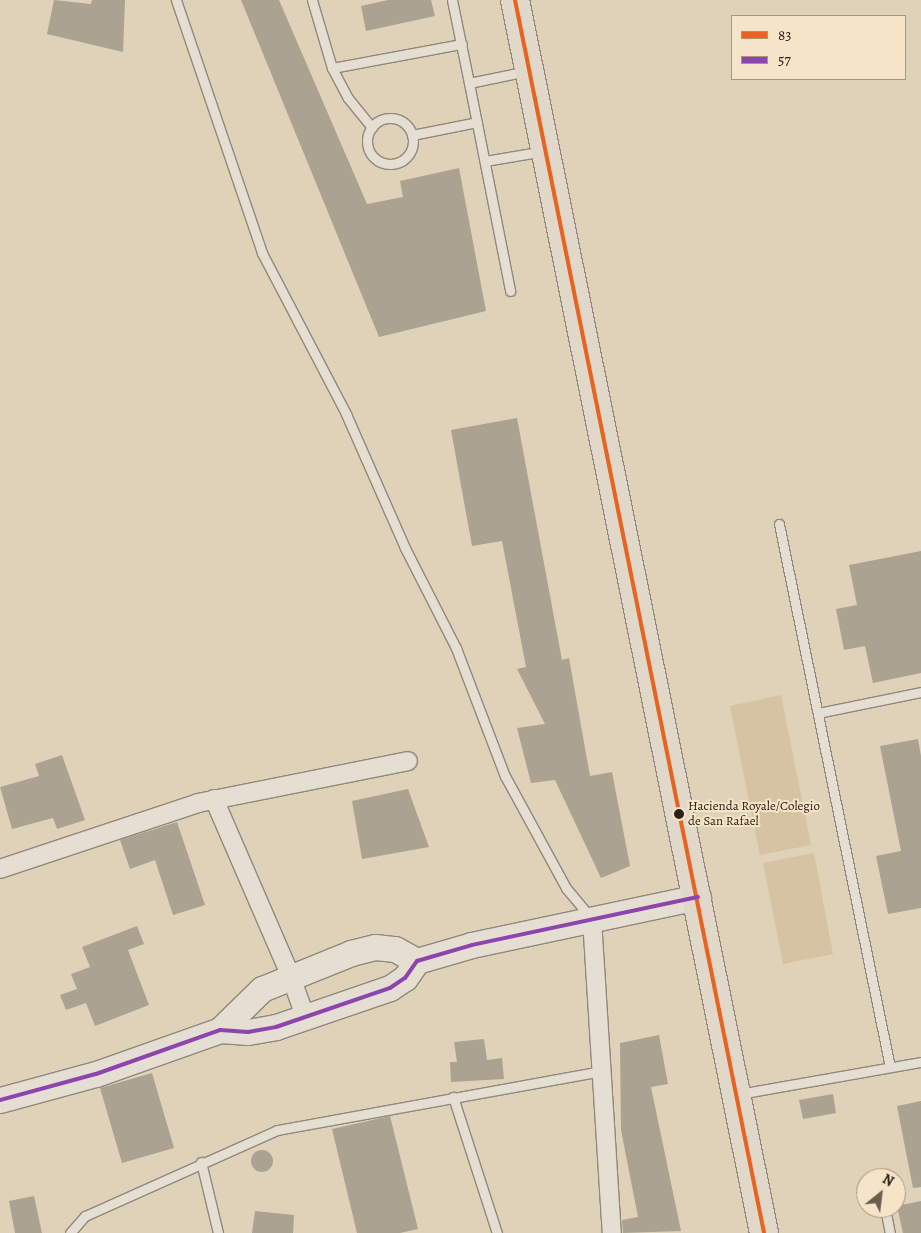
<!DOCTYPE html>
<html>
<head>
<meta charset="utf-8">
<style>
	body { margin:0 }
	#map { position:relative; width:921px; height:1233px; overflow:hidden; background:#dfd2b9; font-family:Alegreya,serif }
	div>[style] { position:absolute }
	.green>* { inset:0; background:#d6c3a2 }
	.building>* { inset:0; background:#aba292 }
	.round { border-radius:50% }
	.roads { filter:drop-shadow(1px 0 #91887a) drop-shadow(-1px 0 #91887a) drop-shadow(0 1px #91887a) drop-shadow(0 -1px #91887a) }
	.lane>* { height:9px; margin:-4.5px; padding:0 4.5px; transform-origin:4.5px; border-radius:4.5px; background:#e5ded2 }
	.lane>.ring { margin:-4.5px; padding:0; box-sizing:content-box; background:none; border:9px solid #e5ded2; border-radius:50% }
	.street>* { height:18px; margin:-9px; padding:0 9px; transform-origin:9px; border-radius:9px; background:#e5ded2 }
	.secondary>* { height:25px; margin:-12.5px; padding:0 12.5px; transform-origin:12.5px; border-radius:12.5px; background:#e5ded2 }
	.highway>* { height:28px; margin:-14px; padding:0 14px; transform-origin:14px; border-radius:14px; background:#e1d8ca }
	.bus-1>* { height:4px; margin:-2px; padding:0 2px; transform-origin:2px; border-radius:2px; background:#e86221 }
	.bus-2>* { height:4px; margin:-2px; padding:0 2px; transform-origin:2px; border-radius:2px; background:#8e44ad }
	.dots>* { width:14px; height:14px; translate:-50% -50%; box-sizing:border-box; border:2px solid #f5e4c7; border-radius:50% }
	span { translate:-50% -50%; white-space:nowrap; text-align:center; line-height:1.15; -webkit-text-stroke:4px #f5e4c7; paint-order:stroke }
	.bus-label { font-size:13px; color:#2a2017 }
	.left { translate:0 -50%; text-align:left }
	.legend { position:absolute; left:731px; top:15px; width:175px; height:65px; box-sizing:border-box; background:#f5e4c7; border:1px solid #a49681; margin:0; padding:6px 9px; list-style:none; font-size:15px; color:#2a2017 }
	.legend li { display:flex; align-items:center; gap:10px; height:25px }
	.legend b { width:25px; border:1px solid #a49681 }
	.north { position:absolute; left:856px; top:1168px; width:50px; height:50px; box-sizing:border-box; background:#f5e4c7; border:1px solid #a49681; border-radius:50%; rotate:29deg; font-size:14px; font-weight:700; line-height:20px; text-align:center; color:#2a2017 }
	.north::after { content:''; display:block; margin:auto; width:18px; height:22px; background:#695e50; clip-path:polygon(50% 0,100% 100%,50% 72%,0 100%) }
</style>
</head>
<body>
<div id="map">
	<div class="green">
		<i style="clip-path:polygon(781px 695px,811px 845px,760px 855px,730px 706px)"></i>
		<i style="clip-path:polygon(814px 853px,833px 954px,783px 964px,763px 863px)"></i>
	</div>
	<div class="building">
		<i style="clip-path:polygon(54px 0,91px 4px,92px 0,125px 0,123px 52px,47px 34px)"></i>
		<i style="clip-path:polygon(241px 0,279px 0,367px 204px,403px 197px,400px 181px,459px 168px,486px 311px,379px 337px)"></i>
		<i style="clip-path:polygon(388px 0,431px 0,435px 16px,366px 31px,361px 6px)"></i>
		<i style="clip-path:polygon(517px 418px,562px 660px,569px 658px,590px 776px,612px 772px,630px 866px,601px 878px,555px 780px,531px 783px,517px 728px,545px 724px,517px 669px,526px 667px,502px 541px,472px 546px,451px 430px)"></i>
		<i style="clip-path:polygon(921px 551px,921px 673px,873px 683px,865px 646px,844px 650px,836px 609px,857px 605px,849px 565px)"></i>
		<i style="clip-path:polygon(918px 739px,921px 756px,921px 908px,888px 914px,876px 856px,901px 851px,880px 746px)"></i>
		<i style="clip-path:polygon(62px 755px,85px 820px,57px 829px,53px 818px,12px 829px,0 787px,39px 776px,35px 764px)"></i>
		<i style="clip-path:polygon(408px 789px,429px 847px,362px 859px,352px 801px)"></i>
		<i style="clip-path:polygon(177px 822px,205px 905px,173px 915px,155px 860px,130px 869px,120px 840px)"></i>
		<i style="clip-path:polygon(137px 926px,144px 944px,128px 950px,149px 1005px,95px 1026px,86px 1003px,66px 1010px,60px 995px,77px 989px,71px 974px,90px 967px,82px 947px)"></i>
		<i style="clip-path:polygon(659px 1035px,668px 1084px,651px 1087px,681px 1231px,623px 1233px,622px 1220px,638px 1217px,621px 1130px,620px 1043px)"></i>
		<i style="clip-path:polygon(484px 1039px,487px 1060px,502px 1058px,504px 1079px,451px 1082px,450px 1062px,457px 1062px,454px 1042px)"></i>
		<i style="clip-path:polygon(152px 1073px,174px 1148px,122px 1163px,100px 1088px)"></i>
		<i style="clip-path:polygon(833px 1094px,836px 1113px,803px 1119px,799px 1100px)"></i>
		<i style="clip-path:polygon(921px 1101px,921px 1187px,913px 1188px,897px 1106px)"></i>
		<i style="clip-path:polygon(390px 1116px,418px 1229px,400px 1233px,357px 1233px,332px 1129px)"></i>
		<i class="round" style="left:251px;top:1150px;width:22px;height:22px"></i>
		<i style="clip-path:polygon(34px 1196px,42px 1233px,15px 1233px,9px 1201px)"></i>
		<i style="clip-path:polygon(921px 1201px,921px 1233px,903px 1233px,897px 1206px)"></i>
		<i style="clip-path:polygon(255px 1211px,294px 1215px,293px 1233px,252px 1233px)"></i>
	</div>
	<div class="roads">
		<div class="lane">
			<i style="left:176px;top:0;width:267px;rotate:71.2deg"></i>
			<i style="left:262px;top:253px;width:182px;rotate:62.4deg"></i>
			<i style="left:346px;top:414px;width:146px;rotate:66.2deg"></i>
			<i style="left:405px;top:548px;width:112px;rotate:63deg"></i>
			<i style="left:456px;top:648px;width:137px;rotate:69.1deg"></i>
			<i style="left:505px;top:776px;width:128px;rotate:61.4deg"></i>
			<i style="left:566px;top:888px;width:38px;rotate:50deg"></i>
			<i style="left:312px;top:0;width:71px;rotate:73.6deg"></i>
			<i style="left:332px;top:68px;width:34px;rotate:62deg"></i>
			<i style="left:348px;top:98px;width:38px;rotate:51deg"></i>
			<i style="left:452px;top:0;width:85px;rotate:78.4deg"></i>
			<i style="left:469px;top:83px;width:59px;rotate:-11.7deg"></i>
			<i style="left:332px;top:68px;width:132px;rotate:-10.5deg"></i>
			<i style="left:469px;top:83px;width:212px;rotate:78.8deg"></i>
			<i class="ring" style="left:367px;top:118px;width:37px;height:37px"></i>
			<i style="left:412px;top:135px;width:66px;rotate:-11.3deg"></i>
			<i style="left:485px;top:161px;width:60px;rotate:-9.6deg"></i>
			<i style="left:779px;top:524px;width:554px;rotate:78.45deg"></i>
			<i style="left:818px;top:713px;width:105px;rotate:-11.5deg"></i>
			<i style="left:739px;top:1094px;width:185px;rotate:-10deg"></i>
			<i style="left:453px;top:1097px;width:143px;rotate:72.1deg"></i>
			<i style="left:201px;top:1162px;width:73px;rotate:76.5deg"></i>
			<i style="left:885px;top:1208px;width:25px;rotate:79deg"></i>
			<i style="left:70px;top:1233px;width:23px;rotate:-49deg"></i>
			<i style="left:85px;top:1216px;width:210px;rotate:-24.1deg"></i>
			<i style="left:277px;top:1130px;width:331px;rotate:-10.3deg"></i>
		</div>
		<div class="street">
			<i style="left:214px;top:799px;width:194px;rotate:66.6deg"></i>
			<i style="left:291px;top:977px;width:41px;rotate:70.3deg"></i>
			<i style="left:0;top:869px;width:209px;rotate:-18.4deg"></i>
			<i style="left:198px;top:803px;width:214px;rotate:-11.3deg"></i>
			<i style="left:592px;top:919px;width:315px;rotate:86.4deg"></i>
		</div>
		<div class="secondary">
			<i style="left:220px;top:1030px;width:59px;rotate:-44.3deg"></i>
			<i style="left:262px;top:989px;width:96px;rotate:-22deg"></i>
			<i style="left:351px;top:953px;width:25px;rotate:-14deg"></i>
			<i style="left:375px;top:947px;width:20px;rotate:6deg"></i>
			<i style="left:395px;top:949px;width:25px;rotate:29deg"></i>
			<i style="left:0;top:1100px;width:99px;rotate:-15.2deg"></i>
			<i style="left:96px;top:1074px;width:132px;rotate:-19.5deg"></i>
			<i style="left:220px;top:1030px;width:28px;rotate:4deg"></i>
			<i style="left:248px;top:1032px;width:28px;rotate:-10deg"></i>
			<i style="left:276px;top:1027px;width:120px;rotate:-18.9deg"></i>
			<i style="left:390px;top:988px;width:18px;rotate:-34deg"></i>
			<i style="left:405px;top:978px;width:21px;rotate:-55deg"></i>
			<i style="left:417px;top:961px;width:57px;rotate:-16.2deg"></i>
			<i style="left:472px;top:945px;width:231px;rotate:-12deg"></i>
		</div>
		<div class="highway">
			<i style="left:515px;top:0;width:1258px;rotate:78.58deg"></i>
		</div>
	</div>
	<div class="bus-1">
		<i style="left:515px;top:0;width:1258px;rotate:78.58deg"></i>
	</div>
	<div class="bus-2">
		<i style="left:0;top:1100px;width:99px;rotate:-15.2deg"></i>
		<i style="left:96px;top:1074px;width:132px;rotate:-19.5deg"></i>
		<i style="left:220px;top:1030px;width:28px;rotate:4deg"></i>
		<i style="left:248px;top:1032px;width:28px;rotate:-10deg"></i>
		<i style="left:276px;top:1027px;width:120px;rotate:-18.9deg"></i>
		<i style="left:390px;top:988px;width:18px;rotate:-34deg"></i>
		<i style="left:405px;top:978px;width:21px;rotate:-55deg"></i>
		<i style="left:417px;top:961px;width:57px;rotate:-16.2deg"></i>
		<i style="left:472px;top:945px;width:231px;rotate:-12deg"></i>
	</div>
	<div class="dots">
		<i style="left:679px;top:814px;background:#2a2017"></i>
	</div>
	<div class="bus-label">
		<span class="left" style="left:688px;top:814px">Hacienda Royale/Colegio<br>de San Rafael</span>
	</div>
	<ul class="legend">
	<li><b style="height:6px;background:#e86221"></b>83</li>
	<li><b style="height:6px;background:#8e44ad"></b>57</li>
	</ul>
	<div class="north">N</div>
</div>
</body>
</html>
